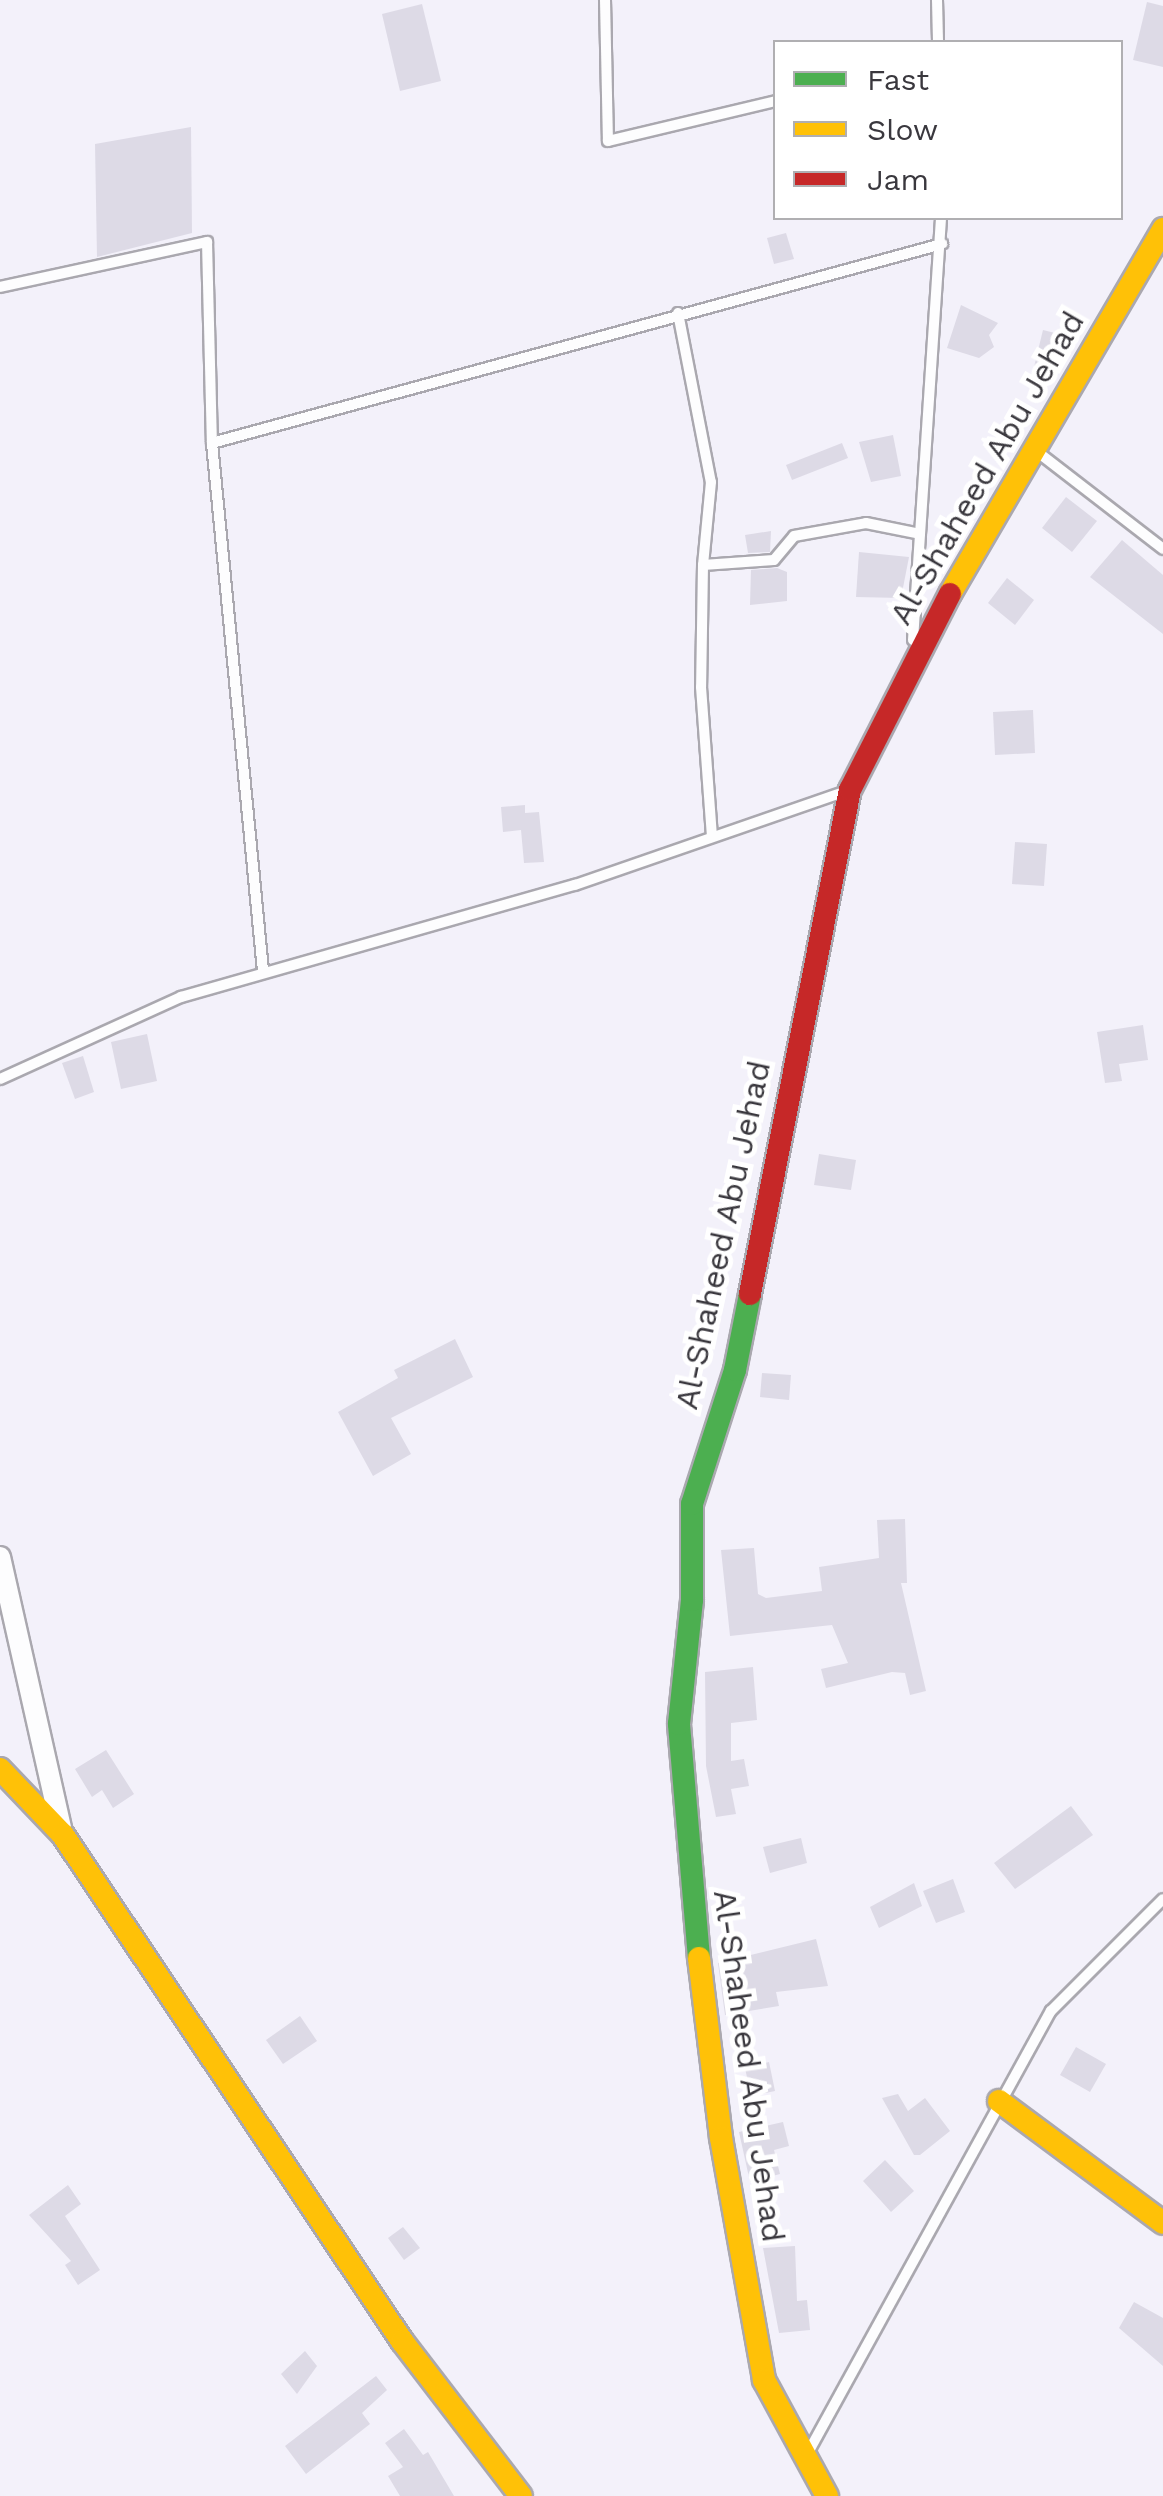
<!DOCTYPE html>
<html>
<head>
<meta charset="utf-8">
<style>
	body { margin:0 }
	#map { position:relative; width:1163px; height:2496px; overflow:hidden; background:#f3f1fa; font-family:"Work Sans",sans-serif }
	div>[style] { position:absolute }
	.building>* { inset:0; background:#dddae6 }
	.roads { filter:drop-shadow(2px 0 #aaa8af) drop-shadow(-2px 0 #aaa8af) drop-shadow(0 2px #aaa8af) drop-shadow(0 -2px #aaa8af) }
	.lane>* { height:10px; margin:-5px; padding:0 5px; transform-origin:5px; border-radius:5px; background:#fdfdfe }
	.street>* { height:20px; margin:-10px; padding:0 10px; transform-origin:10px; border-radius:10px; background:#fdfdfe }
	.fast>* { height:22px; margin:-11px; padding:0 11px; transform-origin:11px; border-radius:11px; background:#4caf50 }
	.slow>* { height:22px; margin:-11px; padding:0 11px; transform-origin:11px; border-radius:11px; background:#ffc107 }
	.jam>* { height:22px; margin:-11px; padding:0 11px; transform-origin:11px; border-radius:11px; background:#c62828 }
	span { translate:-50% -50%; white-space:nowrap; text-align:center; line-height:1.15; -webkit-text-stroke:10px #fff; paint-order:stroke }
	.street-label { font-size:32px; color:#3a383e }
	.legend { position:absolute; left:773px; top:40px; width:350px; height:180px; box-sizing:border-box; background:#fff; border:2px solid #b0afb2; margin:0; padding:12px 18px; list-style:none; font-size:30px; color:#3a383e }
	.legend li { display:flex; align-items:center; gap:20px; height:50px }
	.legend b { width:50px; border:2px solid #b0afb2 }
</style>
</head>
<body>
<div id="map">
	<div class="building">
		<i style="clip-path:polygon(1147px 2px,1163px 6px,1163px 67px,1133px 60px)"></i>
		<i style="clip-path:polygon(422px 4px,441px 81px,400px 91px,382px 14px)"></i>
		<i style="clip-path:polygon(191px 127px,192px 233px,97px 257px,95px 144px)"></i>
		<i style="clip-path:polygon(786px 233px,794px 259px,774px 264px,767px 238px)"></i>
		<i style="clip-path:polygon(961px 305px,998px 323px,989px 335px,994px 347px,979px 358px,947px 348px)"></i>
		<i style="clip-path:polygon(1043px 330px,1067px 336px,1046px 385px,1031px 379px)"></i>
		<i style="clip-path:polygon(893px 435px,901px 476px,871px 482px,859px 442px)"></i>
		<i style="clip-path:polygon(842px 443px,848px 458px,792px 480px,786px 465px)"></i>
		<i style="clip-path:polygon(1066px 497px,1097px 521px,1072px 552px,1042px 528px)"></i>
		<i style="clip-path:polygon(771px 531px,770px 552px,748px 553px,745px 535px)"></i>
		<i style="clip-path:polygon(1122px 540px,1163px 575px,1163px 634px,1090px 577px)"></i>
		<i style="clip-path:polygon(859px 552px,909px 557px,901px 598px,856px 597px)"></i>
		<i style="clip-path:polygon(777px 568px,787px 572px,787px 601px,750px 605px,751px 570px)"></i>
		<i style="clip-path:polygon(1007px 578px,1034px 600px,1015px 625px,988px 603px)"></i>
		<i style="clip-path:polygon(1033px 710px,1035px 753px,995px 755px,993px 712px)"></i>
		<i style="clip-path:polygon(525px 805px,525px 813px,539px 812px,544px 862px,524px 863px,521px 830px,503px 832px,501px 807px)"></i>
		<i style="clip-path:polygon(1015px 842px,1047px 844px,1044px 886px,1012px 884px)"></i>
		<i style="clip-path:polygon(1143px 1025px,1148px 1060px,1119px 1064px,1122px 1081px,1105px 1083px,1097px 1032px)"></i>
		<i style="clip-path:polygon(147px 1034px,157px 1081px,121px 1089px,111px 1042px)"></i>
		<i style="clip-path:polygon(83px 1056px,94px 1092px,75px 1099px,62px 1063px)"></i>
		<i style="clip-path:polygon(819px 1154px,856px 1160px,851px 1190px,814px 1185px)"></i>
		<i style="clip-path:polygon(455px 1339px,473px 1377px,391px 1418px,411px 1454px,373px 1476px,338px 1412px,398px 1378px,394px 1370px)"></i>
		<i style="clip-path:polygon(762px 1373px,791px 1375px,789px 1400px,760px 1397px)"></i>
		<i style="clip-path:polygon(905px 1519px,907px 1583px,901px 1583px,926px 1691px,910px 1695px,905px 1673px,892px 1672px,826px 1688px,821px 1669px,848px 1663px,832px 1625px,730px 1636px,721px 1550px,754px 1548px,758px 1594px,766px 1598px,822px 1591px,819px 1567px,879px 1558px,877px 1520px)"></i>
		<i style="clip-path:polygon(753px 1667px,757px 1720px,731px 1723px,731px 1761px,744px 1759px,749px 1786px,731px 1789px,736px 1814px,716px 1817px,706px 1766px,705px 1672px)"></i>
		<i style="clip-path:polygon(106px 1750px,134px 1794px,113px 1808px,102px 1790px,92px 1797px,75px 1769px)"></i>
		<i style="clip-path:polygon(1071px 1806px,1093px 1835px,1015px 1889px,994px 1863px)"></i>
		<i style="clip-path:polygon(801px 1838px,807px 1863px,770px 1873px,763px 1847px)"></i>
		<i style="clip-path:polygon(953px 1879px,965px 1912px,936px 1923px,923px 1891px)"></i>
		<i style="clip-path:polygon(914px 1883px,922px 1906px,879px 1928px,870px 1907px)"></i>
		<i style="clip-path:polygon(816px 1939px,828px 1986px,776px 1992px,779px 2006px,725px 2015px,718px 1963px)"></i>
		<i style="clip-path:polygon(300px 2016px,317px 2041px,283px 2064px,266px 2040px)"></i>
		<i style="clip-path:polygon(1076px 2047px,1106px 2064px,1090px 2092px,1060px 2075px)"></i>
		<i style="clip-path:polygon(769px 2062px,775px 2091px,751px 2096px,745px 2068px)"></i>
		<i style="clip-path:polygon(898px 2094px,908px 2111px,925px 2098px,950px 2131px,920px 2155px,914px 2155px,882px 2098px)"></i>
		<i style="clip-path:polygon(783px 2122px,789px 2146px,774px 2150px,780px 2174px,750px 2182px,739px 2132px)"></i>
		<i style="clip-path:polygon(885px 2160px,914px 2191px,891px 2212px,863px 2181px)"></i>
		<i style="clip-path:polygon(68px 2185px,81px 2204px,65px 2216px,100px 2270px,78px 2285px,65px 2265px,71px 2261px,29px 2215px)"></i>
		<i style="clip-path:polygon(403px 2227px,420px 2248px,404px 2260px,388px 2238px)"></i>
		<i style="clip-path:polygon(795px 2246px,797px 2301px,807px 2300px,810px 2330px,779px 2333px,763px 2248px)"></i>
		<i style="clip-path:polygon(1134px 2302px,1163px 2318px,1163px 2366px,1119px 2328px)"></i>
		<i style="clip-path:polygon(305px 2351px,317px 2366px,297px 2394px,281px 2374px)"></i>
		<i style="clip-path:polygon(376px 2376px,387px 2390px,362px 2413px,370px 2424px,306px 2474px,285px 2446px)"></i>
		<i style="clip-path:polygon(404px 2429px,423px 2455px,428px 2452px,454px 2496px,400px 2496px,388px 2476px,403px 2467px,385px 2443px)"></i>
	</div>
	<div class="roads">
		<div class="lane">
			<i style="left:605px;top:0;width:141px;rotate:88.8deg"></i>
			<i style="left:608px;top:141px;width:173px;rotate:-13.4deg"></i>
			<i style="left:937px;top:0;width:42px;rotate:88.6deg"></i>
			<i style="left:0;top:287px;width:212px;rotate:-12.3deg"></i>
			<i style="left:207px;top:242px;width:201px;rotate:88.6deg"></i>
			<i style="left:212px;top:443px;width:530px;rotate:84.48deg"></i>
			<i style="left:678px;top:313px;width:172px;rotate:79deg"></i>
			<i style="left:711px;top:482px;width:83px;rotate:95.5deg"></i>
			<i style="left:703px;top:565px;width:71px;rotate:-4deg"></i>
			<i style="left:774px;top:560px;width:31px;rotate:-50deg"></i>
			<i style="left:794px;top:536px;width:73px;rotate:-10.2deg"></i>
			<i style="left:866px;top:523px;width:55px;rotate:11.5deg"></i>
			<i style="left:212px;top:443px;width:757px;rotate:-15.25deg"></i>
			<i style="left:1039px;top:453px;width:157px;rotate:37.7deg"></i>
			<i style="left:703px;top:565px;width:122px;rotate:90.9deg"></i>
			<i style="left:701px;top:687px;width:149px;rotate:85.8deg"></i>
			<i style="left:913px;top:640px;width:423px;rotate:-86.2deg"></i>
			<i style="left:0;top:1079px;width:199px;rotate:-24.4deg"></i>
			<i style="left:181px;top:997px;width:410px;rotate:-15.9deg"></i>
			<i style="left:575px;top:885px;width:285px;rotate:-19.1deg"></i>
			<i style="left:810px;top:2449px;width:500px;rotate:-61.2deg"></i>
			<i style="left:1051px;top:2011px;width:158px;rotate:-45deg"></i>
		</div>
		<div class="street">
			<i style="left:0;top:1557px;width:278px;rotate:77.3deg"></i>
		</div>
		<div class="fast">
			<i style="left:699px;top:1958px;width:235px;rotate:-94.9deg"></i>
			<i style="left:679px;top:1724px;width:125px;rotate:-84deg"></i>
			<i style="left:692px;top:1600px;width:96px;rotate:-90deg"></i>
			<i style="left:692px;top:1504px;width:141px;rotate:-72.2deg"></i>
			<i style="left:735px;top:1370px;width:77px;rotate:-78.8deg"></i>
		</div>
		<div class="slow">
			<i style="left:950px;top:594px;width:423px;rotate:-59.7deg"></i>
			<i style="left:0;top:1769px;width:91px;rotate:46.3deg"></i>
			<i style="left:63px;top:1835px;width:609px;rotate:56.18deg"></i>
			<i style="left:402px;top:2341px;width:195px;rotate:52.5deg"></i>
			<i style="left:699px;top:1958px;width:181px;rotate:83deg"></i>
			<i style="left:721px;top:2138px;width:246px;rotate:79.9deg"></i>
			<i style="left:764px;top:2380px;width:132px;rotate:61.5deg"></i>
			<i style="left:999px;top:2101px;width:204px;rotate:36.6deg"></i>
		</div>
		<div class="jam">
			<i style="left:750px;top:1294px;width:514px;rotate:-78.78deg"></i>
			<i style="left:850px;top:790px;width:220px;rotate:-63deg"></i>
		</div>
	</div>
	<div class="street-label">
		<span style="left:987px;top:468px;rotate:-60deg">Al-Shaheed Abu Jehad</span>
		<span style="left:723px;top:1235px;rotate:-78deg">Al-Shaheed Abu Jehad</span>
		<span style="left:749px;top:2066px;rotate:82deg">Al-Shaheed Abu Jehad</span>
	</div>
	<ul class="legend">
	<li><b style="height:12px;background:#4caf50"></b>Fast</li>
	<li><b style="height:12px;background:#ffc107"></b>Slow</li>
	<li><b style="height:12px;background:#c62828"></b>Jam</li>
	</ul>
</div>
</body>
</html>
